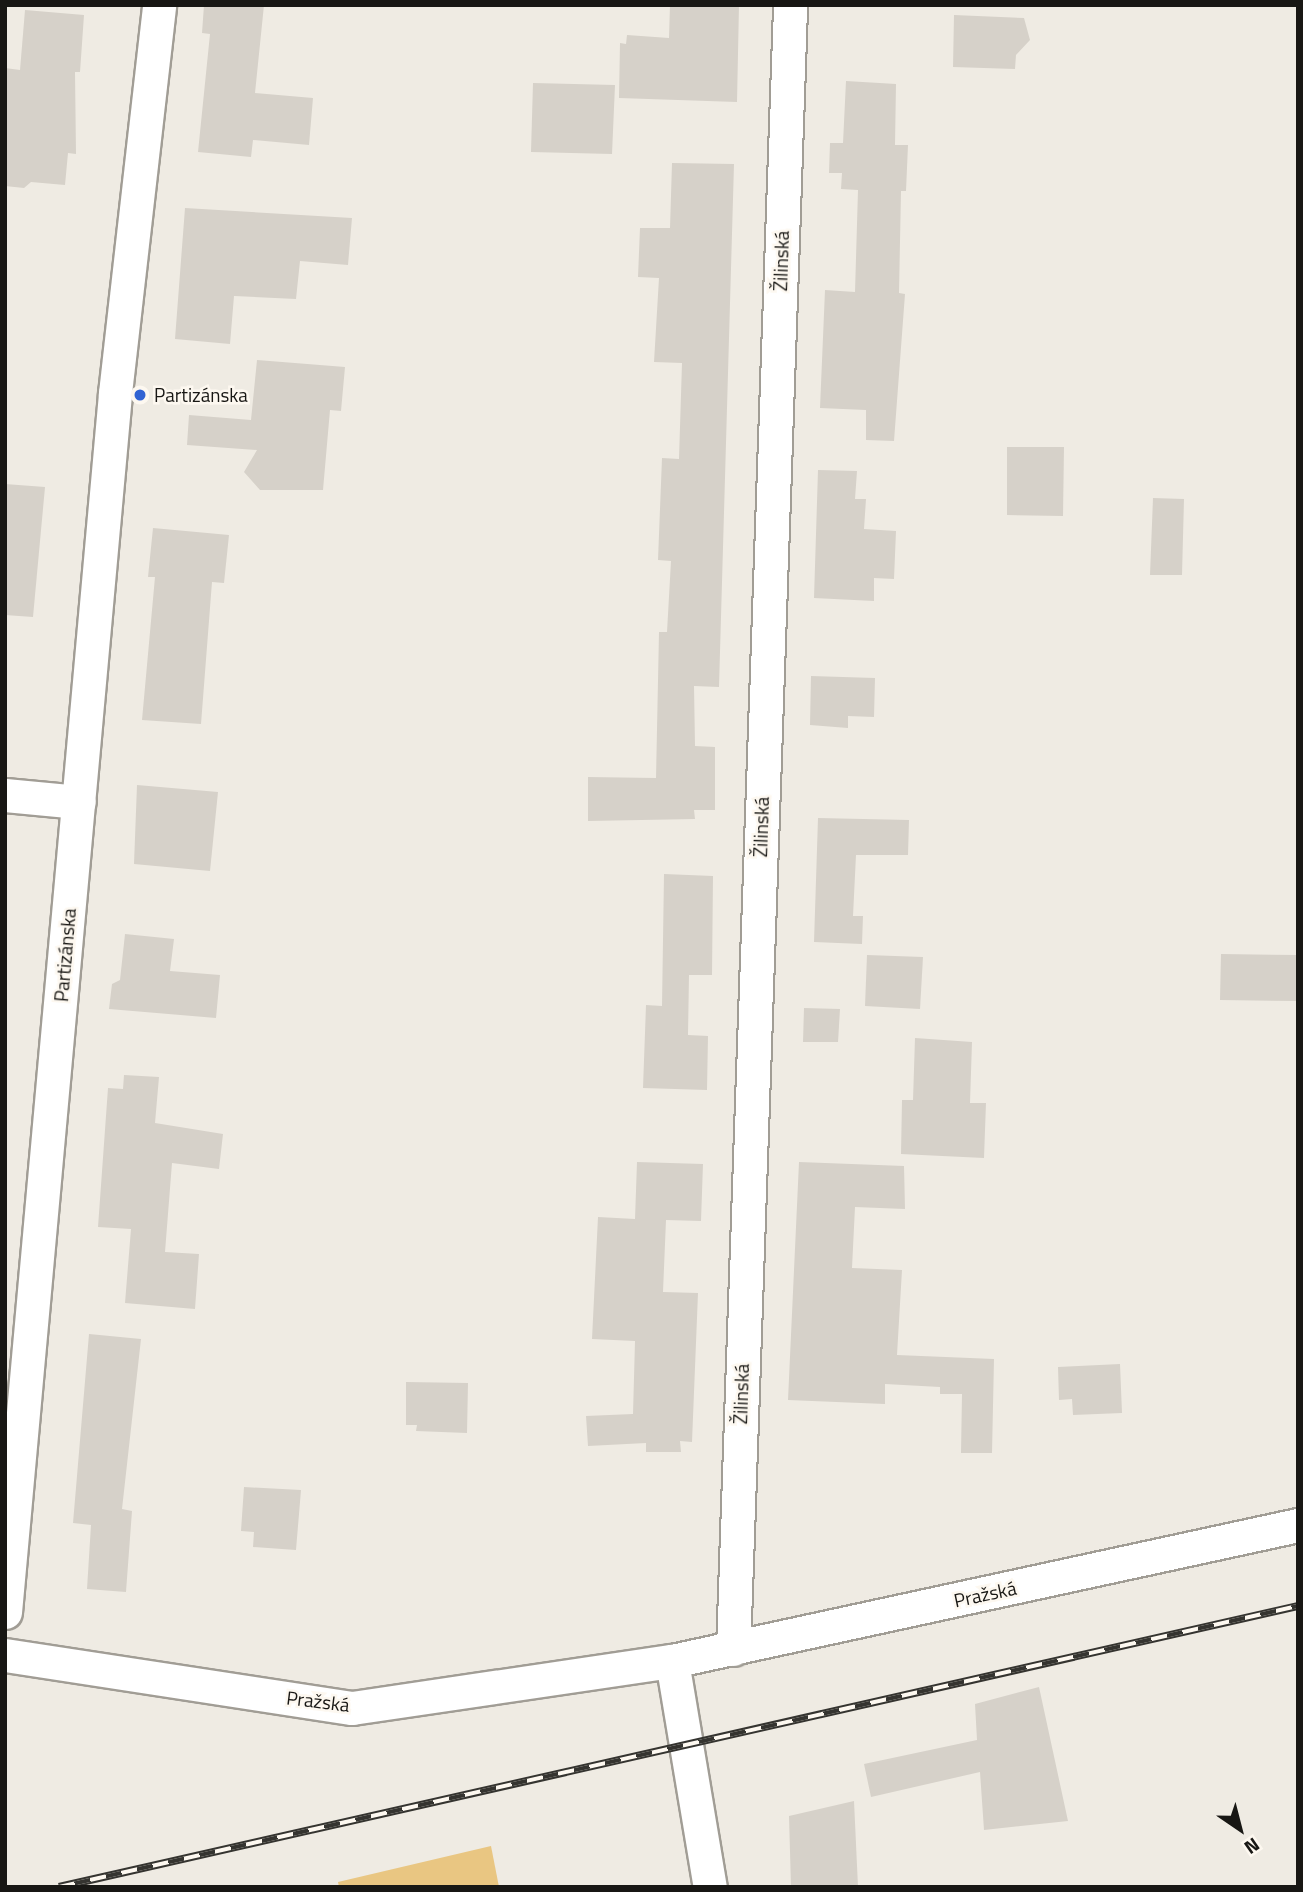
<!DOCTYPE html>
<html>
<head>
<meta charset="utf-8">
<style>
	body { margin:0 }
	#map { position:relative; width:1303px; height:1892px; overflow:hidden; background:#efebe3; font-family:"Titillium Web",sans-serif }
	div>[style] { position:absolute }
	.green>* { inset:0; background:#e9c682 }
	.building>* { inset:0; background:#d6d1c9 }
	.roads { filter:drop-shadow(2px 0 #a19d95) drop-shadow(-2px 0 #a19d95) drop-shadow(0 2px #a19d95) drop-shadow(0 -2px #a19d95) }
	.street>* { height:33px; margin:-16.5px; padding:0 16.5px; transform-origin:16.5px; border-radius:16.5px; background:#fff }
	.rail>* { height:8px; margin-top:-4px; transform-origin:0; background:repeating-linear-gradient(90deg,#fdf8f0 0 16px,#353430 0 32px); box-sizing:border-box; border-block:2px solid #353430 }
	.dots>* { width:19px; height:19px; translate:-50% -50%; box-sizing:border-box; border:4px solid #fdf8f0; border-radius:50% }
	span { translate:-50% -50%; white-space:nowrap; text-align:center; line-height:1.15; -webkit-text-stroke:5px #fdf8f0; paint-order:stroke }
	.street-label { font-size:19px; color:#181714 }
	.poi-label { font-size:19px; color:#181714 }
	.left { translate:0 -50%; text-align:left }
	.frame { position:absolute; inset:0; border:7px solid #181714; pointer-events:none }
	.north { position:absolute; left:1205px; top:1794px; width:70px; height:70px; -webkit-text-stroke:5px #fdf8f0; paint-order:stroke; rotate:145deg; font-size:19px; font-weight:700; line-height:28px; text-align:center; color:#181714 }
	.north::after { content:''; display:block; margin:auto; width:24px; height:32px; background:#181714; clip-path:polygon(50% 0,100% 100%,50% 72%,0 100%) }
</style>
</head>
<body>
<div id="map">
	<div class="green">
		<i style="clip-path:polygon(491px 1846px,499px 1887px,339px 1887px,338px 1882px)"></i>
	</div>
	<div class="building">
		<i style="clip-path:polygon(204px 5px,264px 5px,255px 93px,313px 98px,309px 145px,253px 140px,251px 157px,198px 152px,210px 34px,202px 33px)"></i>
		<i style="clip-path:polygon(670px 5px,739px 5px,737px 102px,619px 98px,620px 43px,626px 44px,627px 35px,669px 38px)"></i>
		<i style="clip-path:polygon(25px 10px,84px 15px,80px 72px,75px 72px,76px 154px,68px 153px,65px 185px,31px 182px,24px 188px,5px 186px,5px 68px,20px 70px)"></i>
		<i style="clip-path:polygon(954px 15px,1024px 18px,1030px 40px,1016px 55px,1015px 69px,953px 67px)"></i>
		<i style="clip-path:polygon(846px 81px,896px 84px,895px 145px,908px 145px,906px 191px,901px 191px,899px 293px,905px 294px,894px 441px,866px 440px,866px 410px,820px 408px,825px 290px,855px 292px,858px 190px,841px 189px,842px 173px,829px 173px,830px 143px,843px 143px)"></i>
		<i style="clip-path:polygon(533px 83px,615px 85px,612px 154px,531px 152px)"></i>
		<i style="clip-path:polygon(672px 163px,734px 164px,719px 687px,694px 686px,695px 746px,715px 747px,715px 810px,694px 810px,695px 819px,588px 821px,588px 777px,656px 778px,659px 632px,667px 632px,671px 561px,658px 560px,662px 458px,679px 459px,682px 363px,654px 362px,659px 278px,638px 277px,640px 228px,670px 228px)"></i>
		<i style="clip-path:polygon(185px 208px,352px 218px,348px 265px,300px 261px,296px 299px,234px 296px,230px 344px,175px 339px)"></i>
		<i style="clip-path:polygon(257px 360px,345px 367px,341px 411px,330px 410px,323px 490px,260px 490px,244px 472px,257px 450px,187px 445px,189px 415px,251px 420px)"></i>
		<i style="clip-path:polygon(1007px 447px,1064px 447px,1063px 516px,1007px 515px)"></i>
		<i style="clip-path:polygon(818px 470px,857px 471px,855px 499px,866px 499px,864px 529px,896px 531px,894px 579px,874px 578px,874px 601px,814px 598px)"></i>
		<i style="clip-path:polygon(5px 484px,45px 487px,33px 617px,5px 615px)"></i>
		<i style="clip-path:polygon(1153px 498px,1184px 499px,1182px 575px,1150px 575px)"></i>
		<i style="clip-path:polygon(153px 528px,229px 535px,224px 583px,212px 582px,201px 724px,142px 720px,155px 577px,148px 577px)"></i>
		<i style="clip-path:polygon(811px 676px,875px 678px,874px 717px,848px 716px,848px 728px,810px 725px)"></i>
		<i style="clip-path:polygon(137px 785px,218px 792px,210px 871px,134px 864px)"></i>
		<i style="clip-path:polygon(818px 818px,909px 820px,908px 855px,856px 855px,853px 916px,863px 916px,862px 944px,814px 942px)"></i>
		<i style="clip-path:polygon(664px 874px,713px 876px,712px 975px,689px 975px,688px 1035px,708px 1036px,707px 1090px,643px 1088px,646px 1005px,662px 1006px)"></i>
		<i style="clip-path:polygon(125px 934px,174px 939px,170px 971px,220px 975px,216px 1018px,109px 1009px,112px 984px,120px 980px)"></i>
		<i style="clip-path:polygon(1221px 954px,1298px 955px,1298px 1001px,1220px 1000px)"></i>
		<i style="clip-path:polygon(867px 955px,923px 957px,920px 1009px,865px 1006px)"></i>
		<i style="clip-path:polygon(804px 1008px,840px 1009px,838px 1042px,803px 1042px)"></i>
		<i style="clip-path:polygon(915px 1038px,972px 1042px,970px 1103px,986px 1103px,984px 1158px,901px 1154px,902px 1100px,913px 1100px)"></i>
		<i style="clip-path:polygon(124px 1075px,159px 1077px,155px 1123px,223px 1134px,219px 1169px,172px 1163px,165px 1252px,199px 1254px,195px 1309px,125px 1303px,131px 1229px,98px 1227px,108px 1088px,123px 1089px)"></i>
		<i style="clip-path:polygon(637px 1162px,703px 1164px,701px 1221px,666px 1220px,663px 1292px,698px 1293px,692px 1442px,680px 1441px,681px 1452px,646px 1452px,646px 1443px,588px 1446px,586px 1416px,633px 1414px,635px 1341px,592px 1339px,598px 1217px,635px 1219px)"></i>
		<i style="clip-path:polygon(799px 1162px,904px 1166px,905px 1209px,855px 1207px,852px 1268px,902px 1270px,897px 1355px,994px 1359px,992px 1453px,961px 1453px,962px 1394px,940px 1394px,940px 1387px,885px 1384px,885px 1404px,788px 1400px)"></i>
		<i style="clip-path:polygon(89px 1334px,141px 1339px,122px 1509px,132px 1511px,126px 1592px,87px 1589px,91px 1525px,73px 1523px)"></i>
		<i style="clip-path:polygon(1120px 1364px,1122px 1413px,1073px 1415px,1072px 1399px,1059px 1400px,1058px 1367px)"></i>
		<i style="clip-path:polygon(406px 1382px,468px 1383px,467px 1433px,416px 1431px,417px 1425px,406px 1425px)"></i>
		<i style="clip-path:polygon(244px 1487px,301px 1490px,296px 1550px,253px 1547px,254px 1532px,241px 1531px)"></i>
		<i style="clip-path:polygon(1039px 1687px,1068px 1821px,984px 1830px,980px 1772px,871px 1797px,864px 1764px,977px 1740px,975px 1704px)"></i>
		<i style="clip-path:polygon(854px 1801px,858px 1887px,791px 1887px,789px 1816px)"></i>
	</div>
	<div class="roads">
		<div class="street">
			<i style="left:5px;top:795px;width:74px;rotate:5.4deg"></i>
			<i style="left:5px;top:1612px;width:1224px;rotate:-84.84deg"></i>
			<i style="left:115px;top:393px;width:390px;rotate:-83.5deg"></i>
			<i style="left:733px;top:1649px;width:1645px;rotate:-88.01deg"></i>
			<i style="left:5px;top:1655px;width:351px;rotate:8.7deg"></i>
			<i style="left:352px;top:1708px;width:323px;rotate:-8.4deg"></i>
			<i style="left:672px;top:1661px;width:641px;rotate:-12.26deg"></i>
			<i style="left:672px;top:1661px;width:229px;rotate:80.5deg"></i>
		</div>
	</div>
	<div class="rail">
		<i style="left:59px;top:1887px;width:1270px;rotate:-12.78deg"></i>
	</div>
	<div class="dots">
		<i style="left:140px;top:395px;background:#3264d3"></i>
	</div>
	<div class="street-label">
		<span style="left:781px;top:261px;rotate:-88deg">Žilinská</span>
		<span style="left:761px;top:827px;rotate:-88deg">Žilinská</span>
		<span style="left:65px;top:955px;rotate:-85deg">Partizánska</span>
		<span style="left:741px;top:1394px;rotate:-88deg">Žilinská</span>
		<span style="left:985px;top:1594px;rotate:-12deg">Pražská</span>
		<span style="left:318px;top:1701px;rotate:7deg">Pražská</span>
	</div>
	<div class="poi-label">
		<span class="left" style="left:154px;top:395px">Partizánska</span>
	</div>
	<div class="frame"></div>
	<div class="north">N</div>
</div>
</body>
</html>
